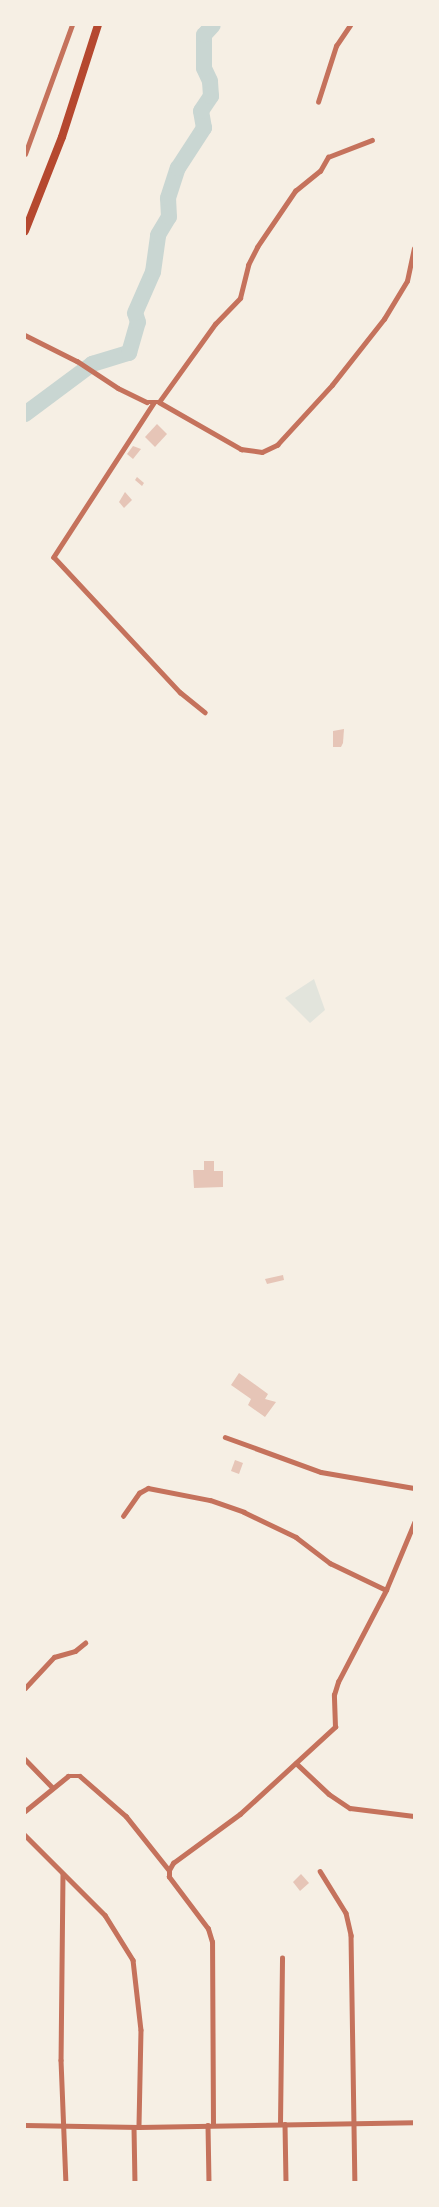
<!DOCTYPE html>
<html>
<head>
<meta charset="utf-8">
<style>
	body { margin:0 }
	#map { position:relative; width:439px; height:2207px; overflow:hidden; background:#f6efe4; font-family:"Crimson Pro",serif }
	div>[style] { position:absolute }
	.green>* { inset:0; background:#e2e4dc }
	.river>* { height:16px; margin:-8px; padding:0 8px; transform-origin:8px; border-radius:8px; background:#c9d6d2 }
	.building>* { inset:0; background:#e6c5b7 }
	.minor>* { height:4.5px; margin:-2.25px; padding:0 2.25px; transform-origin:2.25px; border-radius:2.25px; background:#c5725c }
	.trunk>* { height:8px; margin:-4px; padding:0 4px; transform-origin:4px; border-radius:4px; background:#b5482f }
	span { translate:-50% -50%; white-space:nowrap; text-align:center; line-height:1.15; -webkit-text-stroke:4px #f6efe4; paint-order:stroke }
	.frame { position:absolute; inset:0; border:26px solid #f6efe4; pointer-events:none }
</style>
</head>
<body>
<div id="map">
	<div class="green">
		<i style="clip-path:polygon(314px 979px,325px 1010px,310px 1023px,285px 998px)"></i>
	</div>
	<div class="river">
		<i style="left:25px;top:414px;width:84px;rotate:-36.7deg"></i>
		<i style="left:92px;top:364px;width:39px;rotate:-17deg"></i>
		<i style="left:129px;top:353px;width:32px;rotate:-74deg"></i>
		<i style="left:138px;top:322px;width:9px;rotate:-108deg"></i>
		<i style="left:135px;top:313px;width:45px;rotate:-66.3deg"></i>
		<i style="left:153px;top:272px;width:37px;rotate:-82deg"></i>
		<i style="left:158px;top:235px;width:21px;rotate:-59deg"></i>
		<i style="left:169px;top:217px;width:19px;rotate:-93deg"></i>
		<i style="left:168px;top:198px;width:32px;rotate:-72deg"></i>
		<i style="left:178px;top:168px;width:48px;rotate:-57deg"></i>
		<i style="left:204px;top:128px;width:17px;rotate:-100deg"></i>
		<i style="left:201px;top:111px;width:18px;rotate:-56deg"></i>
		<i style="left:211px;top:96px;width:15px;rotate:-94deg"></i>
		<i style="left:210px;top:81px;width:14px;rotate:-115deg"></i>
		<i style="left:204px;top:68px;width:33px;rotate:-90deg"></i>
		<i style="left:204px;top:35px;width:13px;rotate:-48deg"></i>
	</div>
	<div class="building">
		<i style="clip-path:polygon(157px 424px,167px 434px,155px 447px,145px 437px)"></i>
		<i style="clip-path:polygon(133px 446px,141px 449px,133px 459px,127px 454px)"></i>
		<i style="clip-path:polygon(137px 477px,144px 483px,142px 486px,135px 480px)"></i>
		<i style="clip-path:polygon(125px 492px,132px 500px,124px 508px,119px 502px)"></i>
		<i style="clip-path:polygon(344px 729px,343px 743px,341px 747px,333px 747px,333px 731px)"></i>
		<i style="clip-path:polygon(204px 1161px,214px 1161px,214px 1171px,223px 1171px,223px 1187px,194px 1188px,193px 1170px,204px 1170px)"></i>
		<i style="clip-path:polygon(283px 1275px,284px 1280px,267px 1284px,265px 1279px)"></i>
		<i style="clip-path:polygon(239px 1373px,268px 1394px,265px 1399px,276px 1402px,265px 1417px,248px 1405px,251px 1399px,231px 1385px)"></i>
		<i style="clip-path:polygon(235px 1460px,243px 1463px,239px 1474px,231px 1471px)"></i>
		<i style="clip-path:polygon(301px 1874px,309px 1883px,300px 1891px,293px 1882px)"></i>
	</div>
	<div class="minor">
		<i style="left:318px;top:102px;width:59px;rotate:-72.2deg"></i>
		<i style="left:336px;top:46px;width:25px;rotate:-56deg"></i>
		<i style="left:25px;top:154px;width:137px;rotate:-70deg"></i>
		<i style="left:25px;top:335px;width:58px;rotate:26.6deg"></i>
		<i style="left:77px;top:361px;width:49px;rotate:33.4deg"></i>
		<i style="left:118px;top:388px;width:32px;rotate:26deg"></i>
		<i style="left:147px;top:402px;width:12px"></i>
		<i style="left:159px;top:402px;width:96px;rotate:-54.3deg"></i>
		<i style="left:215px;top:324px;width:36px;rotate:-46deg"></i>
		<i style="left:240px;top:298px;width:34px;rotate:-76deg"></i>
		<i style="left:248px;top:265px;width:20px;rotate:-63deg"></i>
		<i style="left:257px;top:247px;width:68px;rotate:-55.8deg"></i>
		<i style="left:295px;top:191px;width:32px;rotate:-39deg"></i>
		<i style="left:320px;top:171px;width:16px;rotate:-60deg"></i>
		<i style="left:328px;top:157px;width:47px;rotate:-21.1deg"></i>
		<i style="left:159px;top:402px;width:95px;rotate:29.8deg"></i>
		<i style="left:241px;top:449px;width:21px;rotate:8deg"></i>
		<i style="left:262px;top:452px;width:17px;rotate:-25deg"></i>
		<i style="left:277px;top:445px;width:81px;rotate:-47.5deg"></i>
		<i style="left:332px;top:385px;width:84px;rotate:-51.8deg"></i>
		<i style="left:384px;top:319px;width:44px;rotate:-58.8deg"></i>
		<i style="left:407px;top:281px;width:33px;rotate:-78deg"></i>
		<i style="left:154px;top:403px;width:184px;rotate:123deg"></i>
		<i style="left:54px;top:557px;width:185px;rotate:47deg"></i>
		<i style="left:180px;top:692px;width:32px;rotate:39deg"></i>
		<i style="left:225px;top:1437px;width:102px;rotate:20deg"></i>
		<i style="left:321px;top:1472px;width:94px;rotate:9.8deg"></i>
		<i style="left:123px;top:1516px;width:28px;rotate:-55deg"></i>
		<i style="left:139px;top:1493px;width:10px;rotate:-29deg"></i>
		<i style="left:148px;top:1488px;width:63px;rotate:11deg"></i>
		<i style="left:210px;top:1500px;width:36px;rotate:19deg"></i>
		<i style="left:244px;top:1512px;width:58px;rotate:25.7deg"></i>
		<i style="left:296px;top:1537px;width:43px;rotate:37.4deg"></i>
		<i style="left:330px;top:1563px;width:62px;rotate:25.7deg"></i>
		<i style="left:25px;top:1688px;width:42px;rotate:-46.9deg"></i>
		<i style="left:54px;top:1657px;width:22px;rotate:-16deg"></i>
		<i style="left:75px;top:1651px;width:13px;rotate:-39deg"></i>
		<i style="left:25px;top:1759px;width:39px;rotate:46deg"></i>
		<i style="left:296px;top:1763px;width:45px;rotate:43.2deg"></i>
		<i style="left:329px;top:1794px;width:25px;rotate:34deg"></i>
		<i style="left:350px;top:1808px;width:64px;rotate:7.1deg"></i>
		<i style="left:25px;top:1811px;width:55px;rotate:-39.1deg"></i>
		<i style="left:68px;top:1776px;width:12px"></i>
		<i style="left:80px;top:1776px;width:61px;rotate:41deg"></i>
		<i style="left:126px;top:1816px;width:69px;rotate:51.5deg"></i>
		<i style="left:25px;top:1835px;width:113px;rotate:45deg"></i>
		<i style="left:105px;top:1915px;width:53px;rotate:58.1deg"></i>
		<i style="left:133px;top:1960px;width:70px;rotate:83.5deg"></i>
		<i style="left:141px;top:2030px;width:97px;rotate:91.2deg"></i>
		<i style="left:320px;top:1871px;width:49px;rotate:58.2deg"></i>
		<i style="left:346px;top:1913px;width:23px;rotate:77deg"></i>
		<i style="left:351px;top:1935px;width:247px;rotate:89.1deg"></i>
		<i style="left:63px;top:1874px;width:186px;rotate:90.6deg"></i>
		<i style="left:61px;top:2060px;width:122px;rotate:87.7deg"></i>
		<i style="left:280px;top:2124px;width:166px;rotate:-89.3deg"></i>
		<i style="left:285px;top:2124px;width:58px;rotate:89deg"></i>
		<i style="left:25px;top:2125px;width:114px;rotate:1deg"></i>
		<i style="left:139px;top:2127px;width:275px;rotate:-1deg"></i>
		<i style="left:208px;top:2125px;width:57px;rotate:89deg"></i>
		<i style="left:213px;top:2125px;width:183px;rotate:-90.3deg"></i>
		<i style="left:212px;top:1942px;width:14px;rotate:-107deg"></i>
		<i style="left:208px;top:1929px;width:65px;rotate:-126.9deg"></i>
		<i style="left:169px;top:1877px;width:7px;rotate:-90deg"></i>
		<i style="left:169px;top:1870px;width:8px;rotate:-60deg"></i>
		<i style="left:173px;top:1863px;width:83px;rotate:-36.2deg"></i>
		<i style="left:240px;top:1814px;width:129px;rotate:-42.5deg"></i>
		<i style="left:335px;top:1727px;width:32px;rotate:-92deg"></i>
		<i style="left:334px;top:1695px;width:14px;rotate:-73deg"></i>
		<i style="left:338px;top:1682px;width:104px;rotate:-62.4deg"></i>
		<i style="left:386px;top:1590px;width:73px;rotate:-67.3deg"></i>
		<i style="left:134px;top:2127px;width:55px;rotate:89deg"></i>
	</div>
	<div class="trunk">
		<i style="left:25px;top:231px;width:101px;rotate:-68.5deg"></i>
		<i style="left:62px;top:137px;width:118px;rotate:-72.2deg"></i>
	</div>
	<div class="frame"></div>
</div>
</body>
</html>
